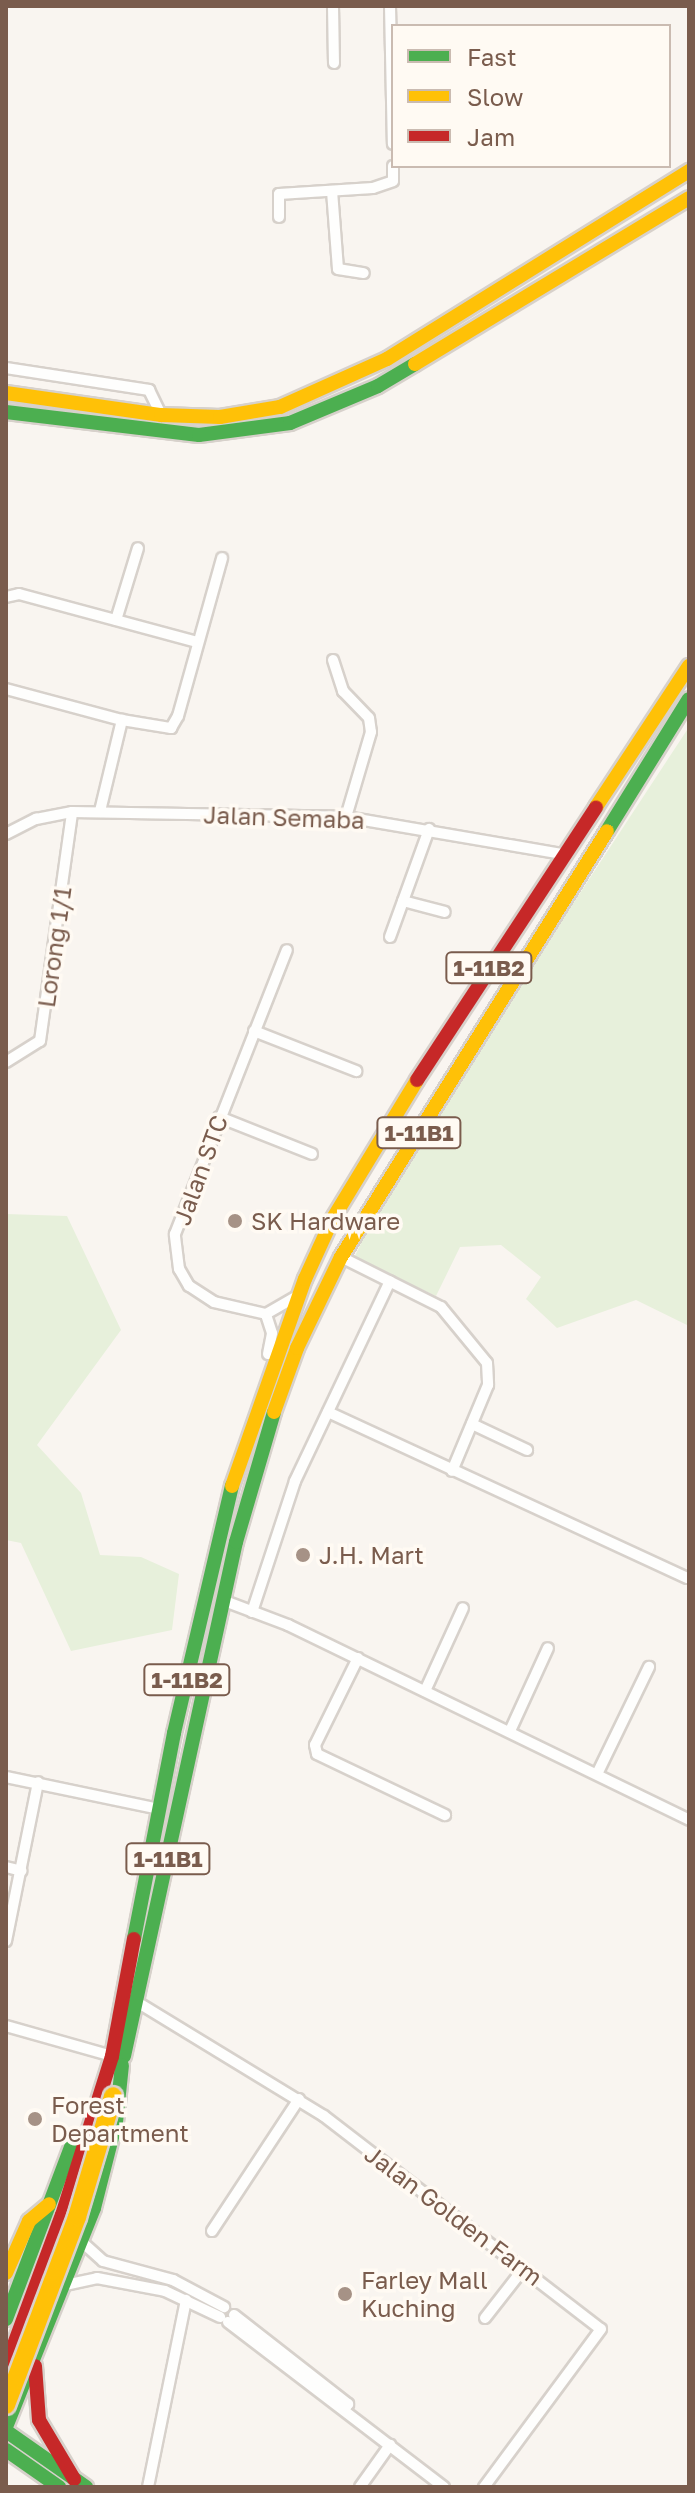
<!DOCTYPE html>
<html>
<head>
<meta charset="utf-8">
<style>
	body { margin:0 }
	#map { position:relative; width:695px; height:2493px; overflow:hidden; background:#f9f5f0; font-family:"Golos Text",sans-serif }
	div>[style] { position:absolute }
	.green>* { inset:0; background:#e7f0db }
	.roads { filter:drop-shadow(2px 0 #d7d1cb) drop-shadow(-2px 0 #d7d1cb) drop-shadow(0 2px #d7d1cb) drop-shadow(0 -2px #d7d1cb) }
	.street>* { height:10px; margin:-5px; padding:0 5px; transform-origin:5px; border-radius:5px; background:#fefefd }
	.fast>* { height:14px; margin:-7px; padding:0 7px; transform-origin:7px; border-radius:7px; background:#4caf50 }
	.slow>* { height:14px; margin:-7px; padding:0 7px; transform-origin:7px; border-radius:7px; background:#ffc107 }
	.jam>* { height:14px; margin:-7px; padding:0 7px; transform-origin:7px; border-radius:7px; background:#c62828 }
	.bridges { filter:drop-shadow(2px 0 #dad1cc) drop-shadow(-2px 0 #dad1cc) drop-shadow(0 2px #dad1cc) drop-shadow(0 -2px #dad1cc) }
	.slow-bridge>* { height:18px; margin:-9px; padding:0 9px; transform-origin:9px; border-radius:9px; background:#ffc107 }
	.dots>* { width:22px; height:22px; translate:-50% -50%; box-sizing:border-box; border:4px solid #fffaf3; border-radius:50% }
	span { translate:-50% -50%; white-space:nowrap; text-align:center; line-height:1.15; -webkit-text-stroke:7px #fffaf3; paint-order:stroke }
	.shield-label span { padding:2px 6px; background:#fffaf3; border:2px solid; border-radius:6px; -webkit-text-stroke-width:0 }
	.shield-label { font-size:22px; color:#7a5c4d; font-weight:700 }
	.street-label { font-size:24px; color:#7a5c4d }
	.poi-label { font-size:24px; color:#7a5c4d }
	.left { translate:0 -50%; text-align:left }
	.frame { position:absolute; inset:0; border:8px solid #7a5c4d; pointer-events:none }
	.legend { position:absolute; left:391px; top:24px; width:280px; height:144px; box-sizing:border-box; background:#fffaf3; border:2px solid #cabbb1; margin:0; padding:10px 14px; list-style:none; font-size:24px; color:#7a5c4d }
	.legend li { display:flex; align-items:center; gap:16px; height:40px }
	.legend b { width:40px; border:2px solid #cabbb1 }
</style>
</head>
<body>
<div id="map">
	<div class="green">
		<i style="clip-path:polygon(689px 727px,689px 1326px,636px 1300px,557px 1328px,526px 1299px,541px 1277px,501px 1245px,460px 1247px,436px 1296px,354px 1258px,391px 1181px)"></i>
		<i style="clip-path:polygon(6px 1214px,67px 1216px,121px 1330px,37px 1445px,81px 1493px,100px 1555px,141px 1557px,179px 1574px,172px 1630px,71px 1651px,21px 1543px,6px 1540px)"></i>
	</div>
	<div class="roads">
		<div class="street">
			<i style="left:333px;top:6px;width:57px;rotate:89deg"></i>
			<i style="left:390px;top:6px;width:138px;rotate:88.8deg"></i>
			<i style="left:332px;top:191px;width:78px;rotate:85.6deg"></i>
			<i style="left:338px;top:269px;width:26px;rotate:9deg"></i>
			<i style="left:279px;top:217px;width:23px;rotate:-90deg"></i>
			<i style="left:279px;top:194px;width:94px;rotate:-3.7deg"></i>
			<i style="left:373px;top:188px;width:21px;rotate:-19deg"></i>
			<i style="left:393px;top:181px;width:15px;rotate:-90deg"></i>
			<i style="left:6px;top:368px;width:145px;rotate:8.7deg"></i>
			<i style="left:149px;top:390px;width:28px;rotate:64deg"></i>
			<i style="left:6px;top:597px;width:13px;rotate:-13deg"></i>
			<i style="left:19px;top:594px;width:184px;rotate:15.1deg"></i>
			<i style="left:116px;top:620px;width:75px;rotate:-73deg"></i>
			<i style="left:333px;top:660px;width:33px;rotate:72deg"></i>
			<i style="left:343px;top:691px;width:37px;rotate:46deg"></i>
			<i style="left:369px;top:718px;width:14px;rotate:82deg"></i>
			<i style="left:371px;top:732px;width:89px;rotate:106.4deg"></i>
			<i style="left:6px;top:689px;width:120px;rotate:15deg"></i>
			<i style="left:122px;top:720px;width:50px;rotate:9.3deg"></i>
			<i style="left:171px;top:728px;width:14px;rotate:-60deg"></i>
			<i style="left:178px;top:716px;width:164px;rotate:-74.4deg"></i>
			<i style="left:100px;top:811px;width:94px;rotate:-76.4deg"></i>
			<i style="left:6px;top:834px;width:34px;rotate:-27deg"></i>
			<i style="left:36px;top:819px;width:37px;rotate:-11deg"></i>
			<i style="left:72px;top:812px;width:274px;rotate:1deg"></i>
			<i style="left:346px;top:817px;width:220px;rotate:9.7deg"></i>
			<i style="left:403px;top:901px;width:43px;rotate:14.7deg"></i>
			<i style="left:390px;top:937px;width:115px;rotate:-70.1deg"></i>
			<i style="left:254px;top:1031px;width:110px;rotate:21.4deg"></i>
			<i style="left:6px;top:1062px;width:40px;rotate:-32deg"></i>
			<i style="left:40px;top:1041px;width:231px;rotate:-82deg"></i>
			<i style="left:219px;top:1117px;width:100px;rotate:21.7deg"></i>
			<i style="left:341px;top:1257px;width:112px;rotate:26.6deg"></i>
			<i style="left:441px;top:1307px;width:72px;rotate:50.6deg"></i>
			<i style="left:487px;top:1363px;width:22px;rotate:87deg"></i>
			<i style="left:488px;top:1385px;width:93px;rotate:112.7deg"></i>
			<i style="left:266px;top:1314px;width:34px;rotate:-30deg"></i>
			<i style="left:268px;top:1354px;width:21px;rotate:-79deg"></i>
			<i style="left:272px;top:1333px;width:20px;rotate:-108deg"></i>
			<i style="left:266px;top:1314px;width:53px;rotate:-167deg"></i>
			<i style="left:214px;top:1302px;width:30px;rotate:-147deg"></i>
			<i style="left:189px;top:1286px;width:20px;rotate:-120deg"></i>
			<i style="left:179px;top:1269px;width:35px;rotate:-97deg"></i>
			<i style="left:175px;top:1234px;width:305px;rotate:-68.5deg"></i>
			<i style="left:328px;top:1412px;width:396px;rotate:24.8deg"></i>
			<i style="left:472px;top:1424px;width:61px;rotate:25.3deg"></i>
			<i style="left:222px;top:1600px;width:71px;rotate:20.7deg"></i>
			<i style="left:288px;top:1625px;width:446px;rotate:25.9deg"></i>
			<i style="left:252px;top:1612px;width:138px;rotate:-71.8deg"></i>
			<i style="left:295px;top:1481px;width:221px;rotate:-64.6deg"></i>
			<i style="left:358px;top:1658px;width:97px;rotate:116.3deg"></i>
			<i style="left:315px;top:1745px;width:9px;rotate:77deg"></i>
			<i style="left:317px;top:1754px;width:142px;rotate:25.5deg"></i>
			<i style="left:425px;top:1691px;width:91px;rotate:-65.4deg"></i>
			<i style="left:510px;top:1731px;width:91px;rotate:-65.4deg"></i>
			<i style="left:598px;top:1772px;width:117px;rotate:-64.1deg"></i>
			<i style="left:6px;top:1777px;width:156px;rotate:11.8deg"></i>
			<i style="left:6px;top:1867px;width:16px;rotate:14deg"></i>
			<i style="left:6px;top:1941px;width:162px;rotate:-78.6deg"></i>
			<i style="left:137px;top:2002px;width:219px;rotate:31.4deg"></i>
			<i style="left:324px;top:2116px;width:349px;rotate:37.6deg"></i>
			<i style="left:601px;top:2329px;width:197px;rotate:126.5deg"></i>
			<i style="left:6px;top:2026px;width:110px;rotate:15.8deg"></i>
			<i style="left:212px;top:2231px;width:158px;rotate:-56.6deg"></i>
			<i style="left:82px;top:2242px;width:28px;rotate:42deg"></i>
			<i style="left:103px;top:2261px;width:73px;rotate:15.2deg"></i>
			<i style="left:173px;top:2280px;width:58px;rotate:27.9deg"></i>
			<i style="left:65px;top:2285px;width:33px;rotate:-12deg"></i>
			<i style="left:97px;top:2278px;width:69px;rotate:10.8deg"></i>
			<i style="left:165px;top:2291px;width:61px;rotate:25.3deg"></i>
			<i style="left:234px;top:2315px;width:145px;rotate:38deg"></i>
			<i style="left:348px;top:2404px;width:7px;rotate:124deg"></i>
			<i style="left:485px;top:2318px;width:63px;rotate:-52deg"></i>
			<i style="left:228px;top:2322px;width:272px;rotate:37.4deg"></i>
			<i style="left:148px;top:2487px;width:191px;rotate:-78.5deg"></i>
			<i style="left:360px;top:2487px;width:52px;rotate:-54.5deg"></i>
		</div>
		<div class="fast">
			<i style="left:6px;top:412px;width:194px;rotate:6.8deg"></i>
			<i style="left:199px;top:435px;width:92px;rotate:-7.5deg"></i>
			<i style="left:290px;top:423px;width:95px;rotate:-22.8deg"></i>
			<i style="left:378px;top:386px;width:43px;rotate:-30.7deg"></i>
			<i style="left:607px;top:831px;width:155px;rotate:-58.2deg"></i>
			<i style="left:134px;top:1939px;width:210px;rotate:-79deg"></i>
			<i style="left:174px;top:1733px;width:254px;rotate:-76.8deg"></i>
			<i style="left:124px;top:2056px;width:526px;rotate:-77.71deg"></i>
			<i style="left:236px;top:1542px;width:135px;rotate:-73.7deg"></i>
			<i style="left:6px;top:2319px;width:192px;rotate:-69.3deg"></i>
			<i style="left:6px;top:2427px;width:236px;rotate:-68.1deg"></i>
			<i style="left:94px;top:2208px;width:89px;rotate:-75.7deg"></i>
			<i style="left:116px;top:2122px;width:57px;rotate:-84deg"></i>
			<i style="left:6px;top:2431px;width:98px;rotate:35deg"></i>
			<i style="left:6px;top:2450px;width:65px;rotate:34.9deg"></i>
		</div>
		<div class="slow">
			<i style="left:415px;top:364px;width:320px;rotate:-31.2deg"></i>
			<i style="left:6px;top:393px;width:157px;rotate:8.1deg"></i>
			<i style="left:161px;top:415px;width:59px;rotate:1.9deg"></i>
			<i style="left:220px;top:417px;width:61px;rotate:-9.5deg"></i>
			<i style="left:280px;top:407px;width:117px;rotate:-24.2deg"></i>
			<i style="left:387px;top:359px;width:356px;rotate:-31.9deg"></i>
			<i style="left:596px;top:807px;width:169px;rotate:-56.6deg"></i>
			<i style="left:274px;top:1412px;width:68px;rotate:-70.2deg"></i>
			<i style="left:297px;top:1348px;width:101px;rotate:-64.2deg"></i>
			<i style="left:341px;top:1257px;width:502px;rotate:-58.02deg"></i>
			<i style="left:232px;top:1486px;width:219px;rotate:-70.6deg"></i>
			<i style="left:305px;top:1279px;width:65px;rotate:-65.4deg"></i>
			<i style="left:332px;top:1220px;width:164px;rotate:-58.7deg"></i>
			<i style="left:6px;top:2273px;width:57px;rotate:-66.1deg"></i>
			<i style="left:29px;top:2221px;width:26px;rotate:-40deg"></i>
		</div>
		<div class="jam">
			<i style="left:417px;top:1080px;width:326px;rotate:-56.7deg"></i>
			<i style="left:6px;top:2366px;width:161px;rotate:-69.7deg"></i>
			<i style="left:62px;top:2215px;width:167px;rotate:-72.5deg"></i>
			<i style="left:112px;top:2056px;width:119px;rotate:-79.4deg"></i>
			<i style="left:35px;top:2366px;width:54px;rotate:85.8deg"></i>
			<i style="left:39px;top:2420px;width:69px;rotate:59.3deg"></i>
		</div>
	</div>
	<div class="bridges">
		<div class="slow-bridge">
			<i style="left:6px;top:2405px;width:201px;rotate:-69.3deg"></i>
			<i style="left:77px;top:2217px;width:126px;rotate:-73.4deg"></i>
		</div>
	</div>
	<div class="dots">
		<i style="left:235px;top:1221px;background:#a69286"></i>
		<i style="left:303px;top:1555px;background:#a69286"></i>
		<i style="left:35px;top:2119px;background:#a69286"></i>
		<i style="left:345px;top:2294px;background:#a69286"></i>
	</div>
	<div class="shield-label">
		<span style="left:489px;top:968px">1-11B2</span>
		<span style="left:419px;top:1133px">1-11B1</span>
		<span style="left:187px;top:1680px">1-11B2</span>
		<span style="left:168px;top:1859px">1-11B1</span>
	</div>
	<div class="street-label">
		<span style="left:284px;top:817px;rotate:2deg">Jalan Semaba</span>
		<span style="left:54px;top:947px;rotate:-82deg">Lorong 1/1</span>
		<span style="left:200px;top:1170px;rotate:-70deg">Jalan STC</span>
		<span style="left:454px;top:2215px;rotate:37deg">Jalan Golden Farm</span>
	</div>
	<div class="poi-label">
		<span class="left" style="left:251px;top:1221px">SK Hardware</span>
		<span class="left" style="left:319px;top:1555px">J.H. Mart</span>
		<span class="left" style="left:51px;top:2119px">Forest<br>Department</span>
		<span class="left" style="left:361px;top:2294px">Farley Mall<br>Kuching</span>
	</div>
	<div class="frame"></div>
	<ul class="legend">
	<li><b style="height:10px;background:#4caf50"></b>Fast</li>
	<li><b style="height:10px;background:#ffc107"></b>Slow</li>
	<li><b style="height:10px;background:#c62828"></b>Jam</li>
	</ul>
</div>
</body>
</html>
